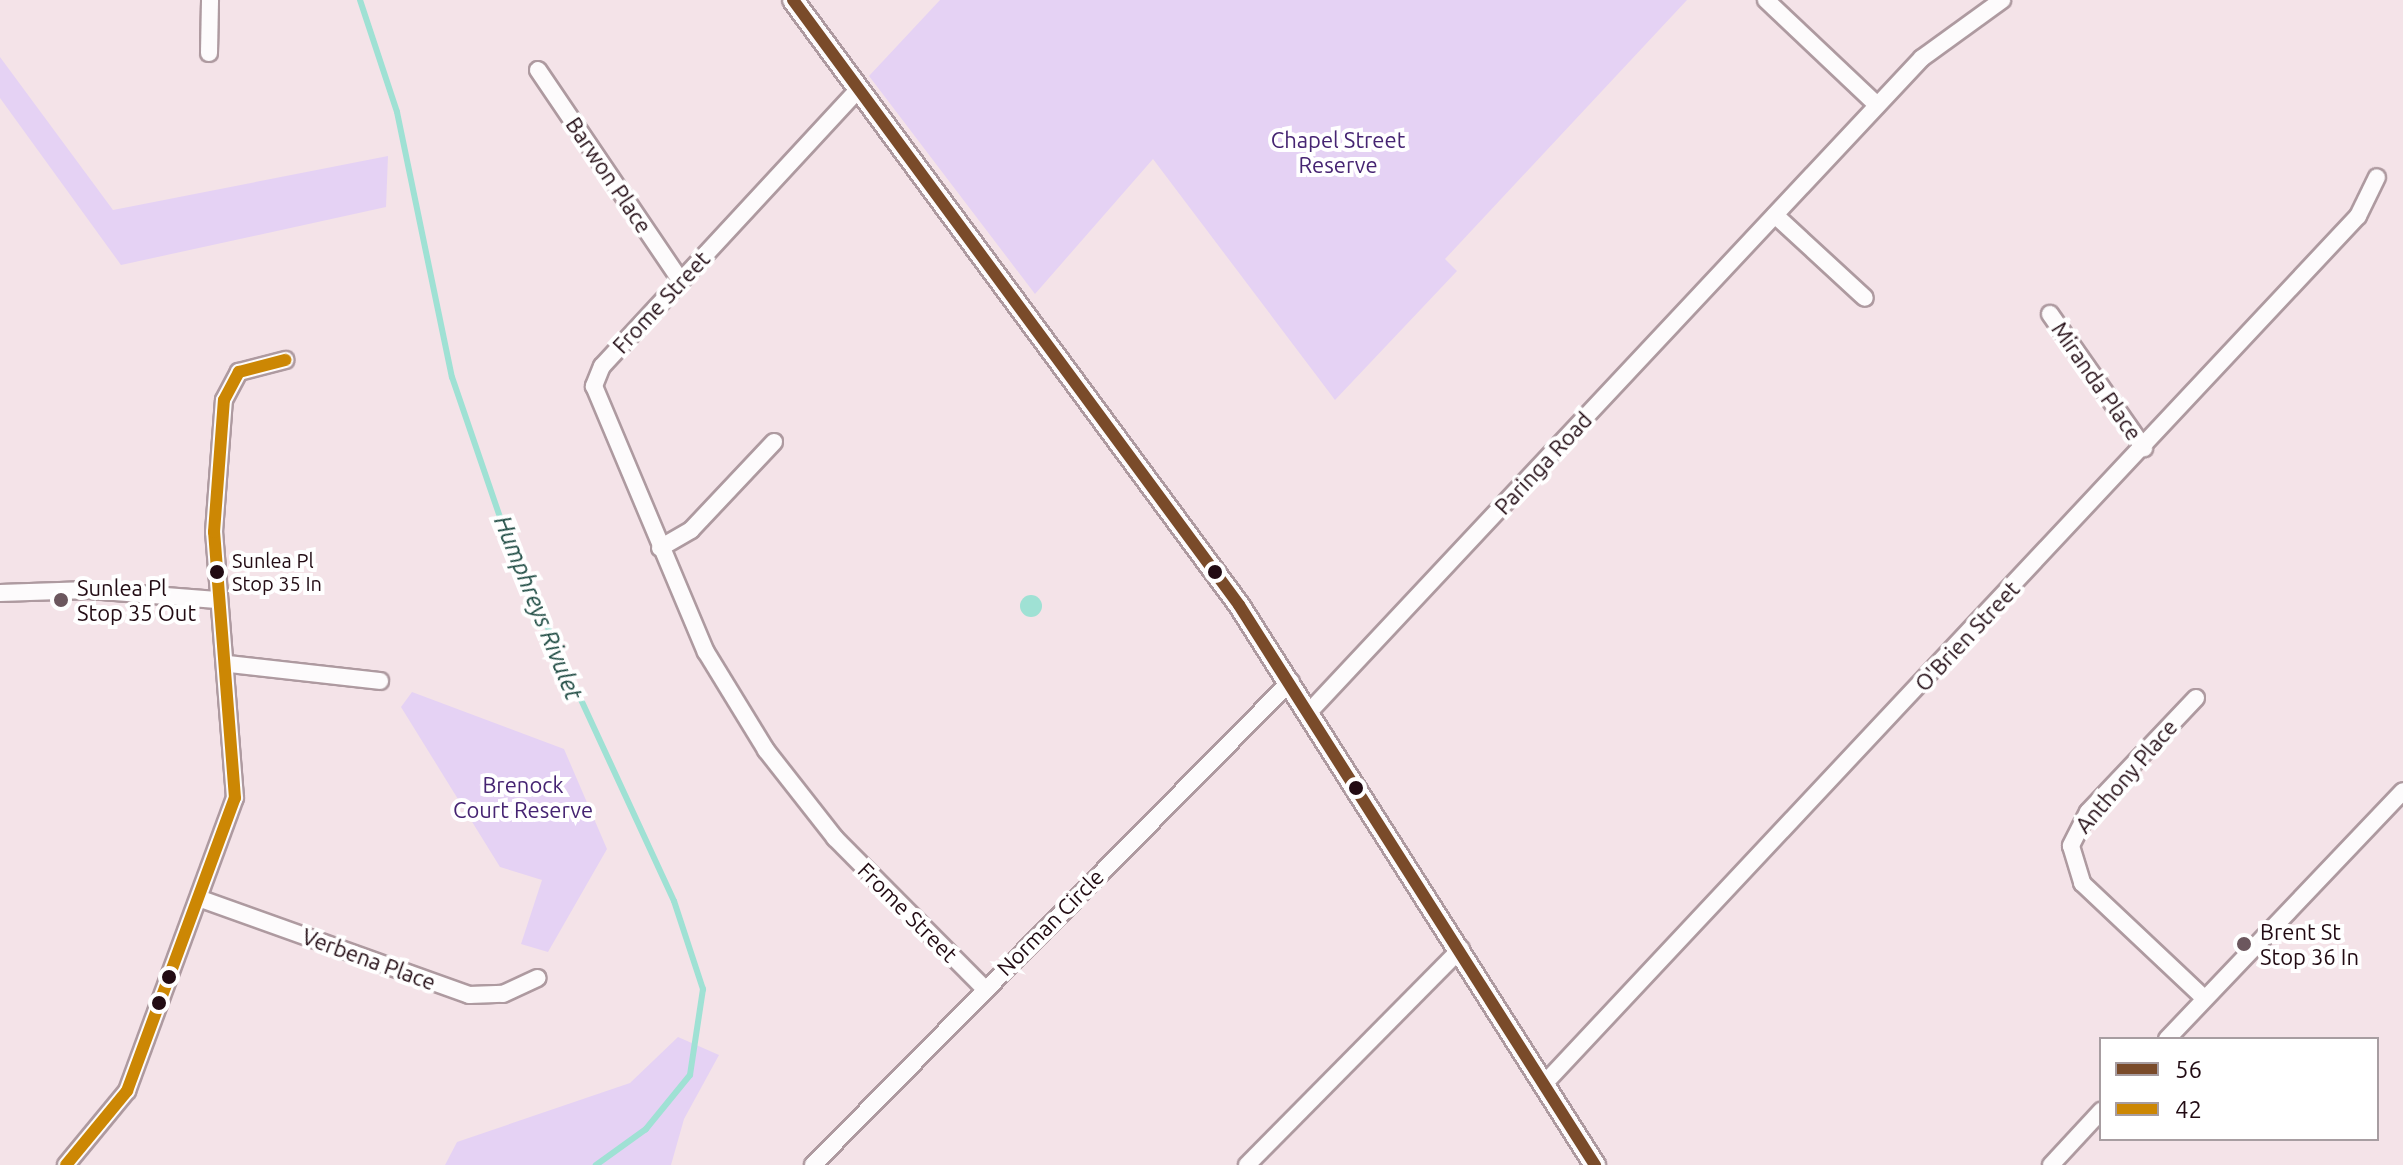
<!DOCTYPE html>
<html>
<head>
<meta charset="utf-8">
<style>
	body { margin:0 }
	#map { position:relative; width:2403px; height:1165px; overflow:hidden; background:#f4e3e8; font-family:Ubuntu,sans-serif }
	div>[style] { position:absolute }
	.green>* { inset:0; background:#e5d2f4 }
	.water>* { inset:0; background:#9fe1d4 }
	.round { border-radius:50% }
	.stream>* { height:6px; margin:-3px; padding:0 3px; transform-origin:3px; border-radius:3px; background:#9fe1d4 }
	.roads { filter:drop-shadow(2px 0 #ae9aa0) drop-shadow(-2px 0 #ae9aa0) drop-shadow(0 2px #ae9aa0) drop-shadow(0 -2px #ae9aa0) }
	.minor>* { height:16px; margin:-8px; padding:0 8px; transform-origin:8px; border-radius:8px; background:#fdfbfc }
	.tertiary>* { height:20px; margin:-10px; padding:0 10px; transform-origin:10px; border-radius:10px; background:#fdfbfc }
	.bus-1>* { height:12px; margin:-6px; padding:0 6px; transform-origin:6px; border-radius:6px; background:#7a4b2a }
	.bus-2>* { height:12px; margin:-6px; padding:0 6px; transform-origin:6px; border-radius:6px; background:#cc8704 }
	.dots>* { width:22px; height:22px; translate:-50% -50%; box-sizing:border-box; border:4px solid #fff; border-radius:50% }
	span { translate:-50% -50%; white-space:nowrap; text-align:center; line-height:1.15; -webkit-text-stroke:8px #fff; paint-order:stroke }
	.bus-label { font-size:20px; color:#220b13 }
	.left { translate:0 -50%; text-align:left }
	.park-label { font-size:22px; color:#462472 }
	.street-label { font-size:22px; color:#220b13 }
	.poi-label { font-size:22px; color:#220b13 }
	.water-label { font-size:24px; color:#1c4941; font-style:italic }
	.legend { position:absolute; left:2099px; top:1037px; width:280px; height:104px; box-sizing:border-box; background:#fff; border:2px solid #a79da1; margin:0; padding:10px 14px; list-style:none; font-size:24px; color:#220b13 }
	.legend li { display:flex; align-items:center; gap:16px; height:40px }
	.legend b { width:40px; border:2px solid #a79da1 }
</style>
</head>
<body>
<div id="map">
	<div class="green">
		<i style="clip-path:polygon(940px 0,1687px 0,1445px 259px,1457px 271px,1335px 400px,1153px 159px,1035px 294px,869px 76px)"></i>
		<i style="clip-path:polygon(0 57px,113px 210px,388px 156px,386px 207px,121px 265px,0 98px)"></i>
		<i style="clip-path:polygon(412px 692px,564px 749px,607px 849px,548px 952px,521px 944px,542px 880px,500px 867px,401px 707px)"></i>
		<i style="clip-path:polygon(678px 1037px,719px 1055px,684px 1119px,671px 1165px,445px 1165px,457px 1142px,630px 1083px)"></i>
	</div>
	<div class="water">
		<i class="round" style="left:1020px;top:595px;width:22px;height:22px"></i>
	</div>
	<div class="stream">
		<i style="left:360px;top:0;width:118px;rotate:71.7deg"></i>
		<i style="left:397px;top:112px;width:271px;rotate:78.3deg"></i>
		<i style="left:452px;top:377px;width:179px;rotate:71.1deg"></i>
		<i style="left:510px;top:546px;width:391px;rotate:65.2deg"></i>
		<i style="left:674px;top:901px;width:93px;rotate:71.8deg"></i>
		<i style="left:703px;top:989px;width:87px;rotate:98.6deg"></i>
		<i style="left:690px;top:1075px;width:70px;rotate:129.2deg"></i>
		<i style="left:646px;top:1129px;width:62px;rotate:144.2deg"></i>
	</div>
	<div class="roads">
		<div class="minor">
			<i style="left:1766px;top:0;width:153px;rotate:43.4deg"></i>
			<i style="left:209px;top:53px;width:53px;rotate:-88.9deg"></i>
			<i style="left:538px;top:70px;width:254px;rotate:55.9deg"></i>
			<i style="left:855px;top:93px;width:372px;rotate:132.8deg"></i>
			<i style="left:602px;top:366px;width:22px;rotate:112deg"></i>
			<i style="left:594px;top:386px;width:289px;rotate:67.2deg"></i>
			<i style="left:706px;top:652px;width:115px;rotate:58.5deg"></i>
			<i style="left:766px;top:750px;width:112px;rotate:51.9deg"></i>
			<i style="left:835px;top:838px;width:211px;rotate:45.2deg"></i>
			<i style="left:1775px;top:215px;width:122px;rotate:42.7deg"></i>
			<i style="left:2050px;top:314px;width:164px;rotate:55deg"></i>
			<i style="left:660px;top:548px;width:36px;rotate:-30deg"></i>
			<i style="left:691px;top:530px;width:121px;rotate:-46.7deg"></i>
			<i style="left:0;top:593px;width:89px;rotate:-1.9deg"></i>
			<i style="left:89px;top:590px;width:128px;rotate:4.5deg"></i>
			<i style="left:229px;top:664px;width:152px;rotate:6.4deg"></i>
			<i style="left:2196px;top:698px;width:157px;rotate:133.5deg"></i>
			<i style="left:2088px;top:812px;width:38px;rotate:117deg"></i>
			<i style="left:2071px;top:846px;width:39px;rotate:73deg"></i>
			<i style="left:2082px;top:883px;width:168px;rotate:43.3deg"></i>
			<i style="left:1310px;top:711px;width:895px;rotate:-46.86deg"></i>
			<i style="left:1922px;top:58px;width:99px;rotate:-35.9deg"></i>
			<i style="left:201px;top:899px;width:285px;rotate:19.7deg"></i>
			<i style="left:469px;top:995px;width:34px;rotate:-2deg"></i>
			<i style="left:503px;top:994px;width:38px;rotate:-25deg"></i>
			<i style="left:2167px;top:1039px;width:342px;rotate:-46.4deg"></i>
			<i style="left:1544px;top:1084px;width:1190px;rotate:-46.84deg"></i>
			<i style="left:2358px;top:216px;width:43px;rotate:-64deg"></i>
			<i style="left:66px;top:1165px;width:96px;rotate:-50.5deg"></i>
			<i style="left:127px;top:1091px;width:312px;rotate:-69.8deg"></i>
			<i style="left:235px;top:798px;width:267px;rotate:-94.5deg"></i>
			<i style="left:214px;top:532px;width:132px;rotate:-85.7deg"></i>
			<i style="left:224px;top:400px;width:32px;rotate:-62deg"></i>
			<i style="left:239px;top:372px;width:48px;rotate:-14.6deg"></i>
			<i style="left:813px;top:1165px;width:680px;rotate:-45.36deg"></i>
			<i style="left:1247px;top:1165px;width:304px;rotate:-45.3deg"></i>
			<i style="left:2051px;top:1165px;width:74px;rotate:-47.2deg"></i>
		</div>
		<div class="tertiary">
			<i style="left:793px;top:0;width:752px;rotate:53.6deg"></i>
			<i style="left:1239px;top:605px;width:664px;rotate:57.56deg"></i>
		</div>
	</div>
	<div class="bus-1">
		<i style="left:793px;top:0;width:752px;rotate:53.6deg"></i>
		<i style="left:1239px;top:605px;width:664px;rotate:57.56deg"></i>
	</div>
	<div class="bus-2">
		<i style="left:66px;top:1165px;width:96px;rotate:-50.5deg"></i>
		<i style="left:127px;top:1091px;width:312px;rotate:-69.8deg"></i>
		<i style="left:235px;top:798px;width:267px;rotate:-94.5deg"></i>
		<i style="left:214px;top:532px;width:132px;rotate:-85.7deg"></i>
		<i style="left:224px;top:400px;width:32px;rotate:-62deg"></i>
		<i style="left:239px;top:372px;width:48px;rotate:-14.6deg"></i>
	</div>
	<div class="dots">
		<i style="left:217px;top:572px;background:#220b13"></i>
		<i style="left:1215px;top:572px;background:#220b13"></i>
		<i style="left:61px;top:600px;background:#6c575e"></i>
		<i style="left:1356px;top:788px;background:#220b13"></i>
		<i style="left:2244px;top:944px;background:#6c575e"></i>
		<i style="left:169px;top:977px;background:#220b13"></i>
		<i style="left:159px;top:1003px;background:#220b13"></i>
	</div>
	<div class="bus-label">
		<span class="left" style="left:232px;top:572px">Sunlea Pl<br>Stop 35 In</span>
	</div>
	<div class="park-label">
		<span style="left:1338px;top:152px">Chapel Street<br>Reserve</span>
		<span style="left:523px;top:797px">Brenock<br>Court Reserve</span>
	</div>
	<div class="street-label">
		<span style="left:609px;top:175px;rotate:56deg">Barwon Place</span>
		<span style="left:661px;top:302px;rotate:-47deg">Frome Street</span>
		<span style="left:2097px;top:381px;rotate:55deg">Miranda Place</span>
		<span style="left:1543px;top:463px;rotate:-47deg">Paringa Road</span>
		<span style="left:1967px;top:636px;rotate:-47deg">O'Brien Street</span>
		<span style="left:2126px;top:776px;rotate:-49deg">Anthony Place</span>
		<span style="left:908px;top:912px;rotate:45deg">Frome Street</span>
		<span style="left:1050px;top:922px;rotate:-45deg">Norman Circle</span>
		<span style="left:369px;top:959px;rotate:20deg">Verbena Place</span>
	</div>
	<div class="poi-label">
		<span class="left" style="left:77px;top:600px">Sunlea Pl<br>Stop 35 Out</span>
		<span class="left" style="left:2260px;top:944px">Brent St<br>Stop 36 In</span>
	</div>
	<div class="water-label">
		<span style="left:538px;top:608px;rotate:68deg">Humphreys Rivulet</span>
	</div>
	<ul class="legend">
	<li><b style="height:10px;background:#7a4b2a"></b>56</li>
	<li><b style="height:10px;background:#cc8704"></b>42</li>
	</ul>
</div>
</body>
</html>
